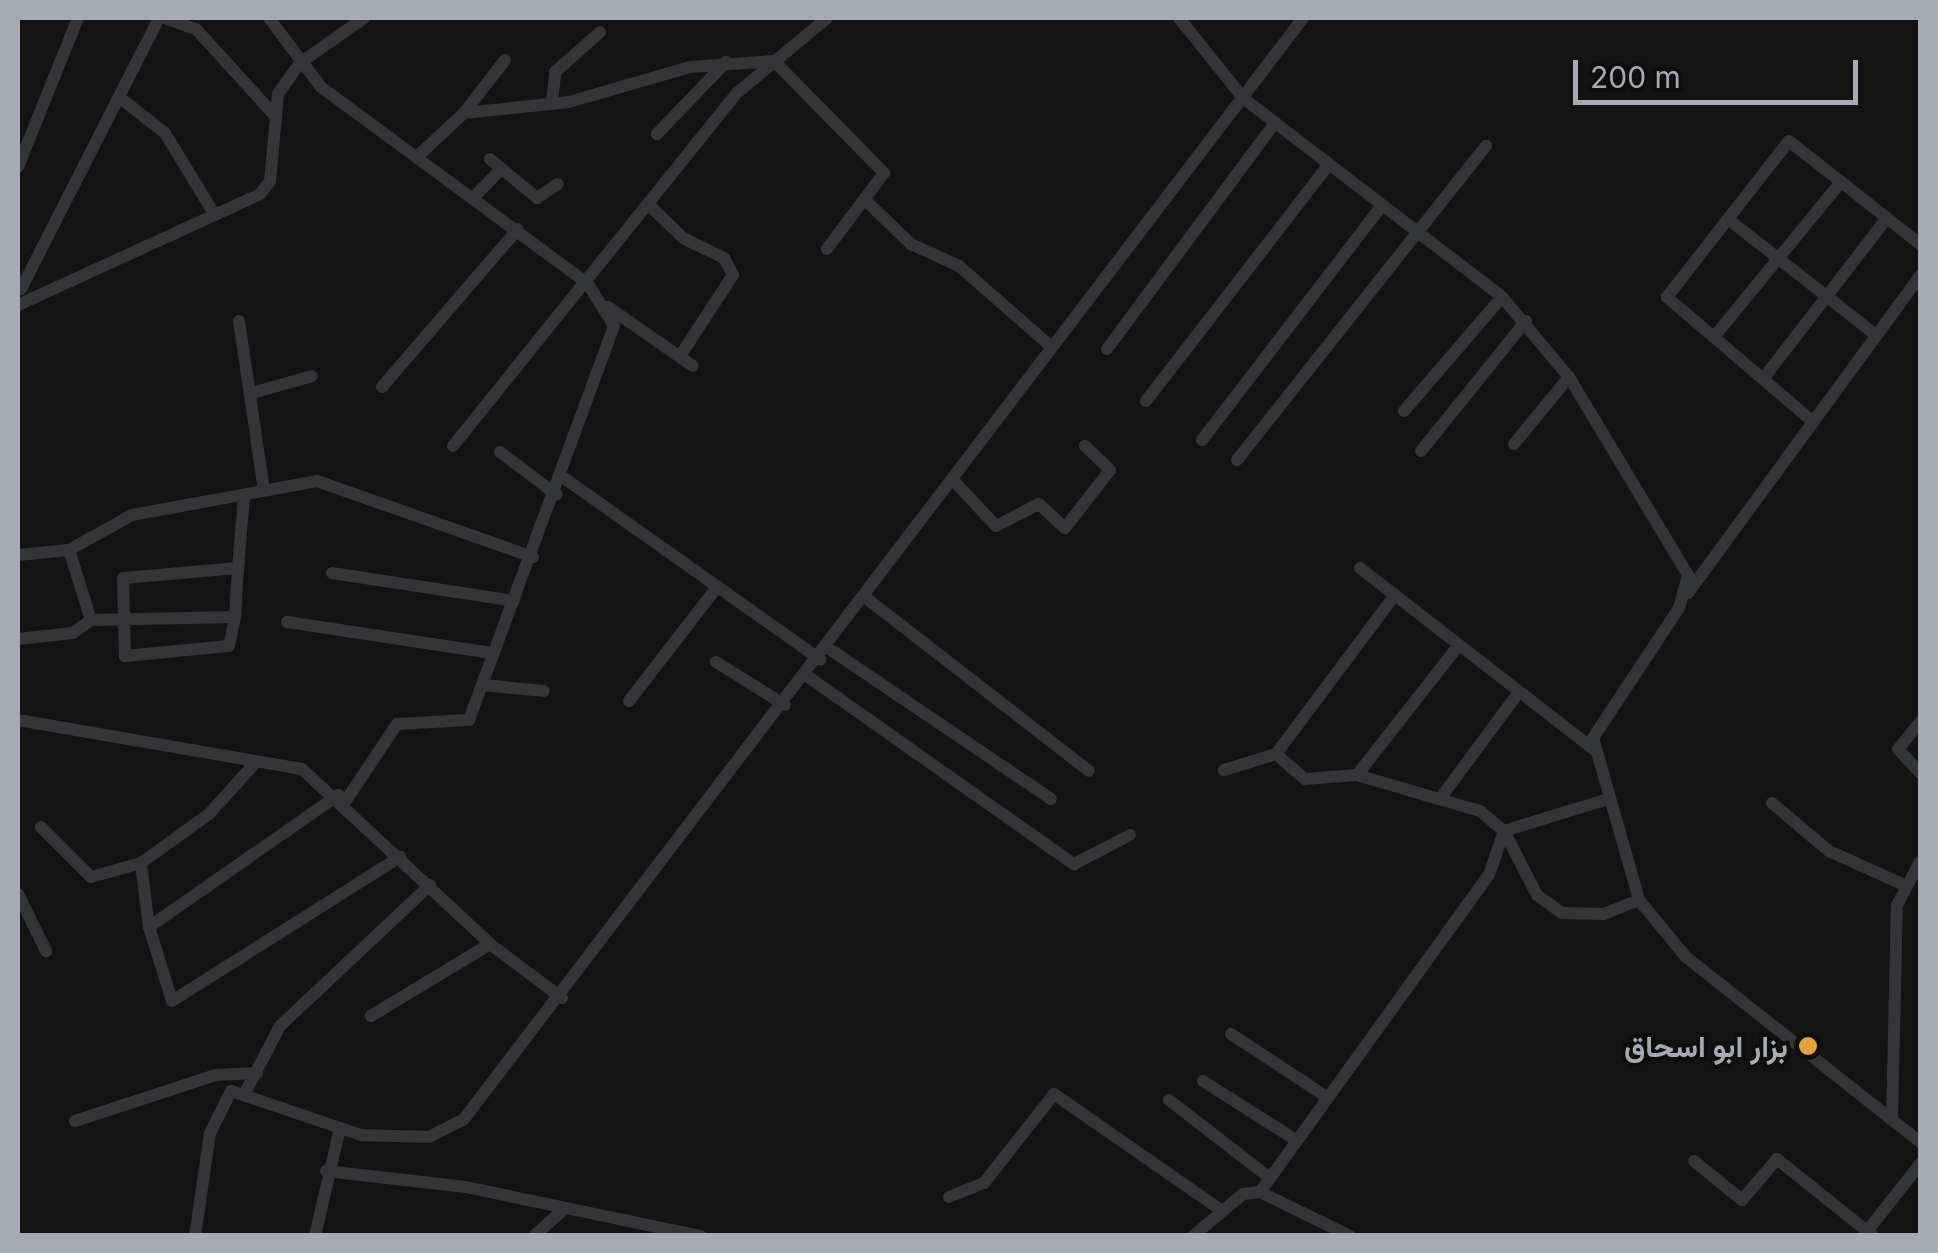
<!DOCTYPE html>
<html>
<head>
<meta charset="utf-8">
<style>
	body { margin:0 }
	#map { position:relative; width:1938px; height:1253px; overflow:hidden; background:#131314; font-family:Inter,Vazirmatn,sans-serif }
	div>[style] { position:absolute }
	.minor>* { height:12px; margin:-6px; padding:0 6px; transform-origin:6px; border-radius:6px; background:#343539 }
	.dots>* { width:28px; height:28px; translate:-50% -50%; box-sizing:border-box; border:5px solid #0e0e0f; border-radius:50% }
	span { translate:-50% -50%; white-space:nowrap; text-align:center; line-height:1.15; -webkit-text-stroke:8px #0e0e0f; paint-order:stroke }
	.poi-label { font-size:30px; color:#a5aab4; font-weight:700 }
	.right { translate:-100% -50%; text-align:right }
	.frame { position:absolute; inset:0; border:20px solid #a5aab4; pointer-events:none }
	.scale { position:absolute; left:1573px; top:60px; width:285px; height:45px; box-sizing:border-box; border:5px solid #a5aab4; border-top:0; padding-left:12px; font-size:30px; line-height:35px; white-space:nowrap; color:#a5aab4; -webkit-text-stroke:8px #0e0e0f; paint-order:stroke }
</style>
</head>
<body>
<div id="map">
	<div class="minor">
		<i style="left:165px;top:18px;width:33px;rotate:20deg"></i>
		<i style="left:196px;top:29px;width:119px;rotate:47.7deg"></i>
		<i style="left:269px;top:18px;width:86px;rotate:53deg"></i>
		<i style="left:321px;top:87px;width:332px;rotate:36.4deg"></i>
		<i style="left:588px;top:284px;width:49px;rotate:58.2deg"></i>
		<i style="left:614px;top:326px;width:420px;rotate:110.2deg"></i>
		<i style="left:469px;top:720px;width:72px;rotate:176.8deg"></i>
		<i style="left:397px;top:724px;width:94px;rotate:123.7deg"></i>
		<i style="left:1179px;top:18px;width:102px;rotate:51.3deg"></i>
		<i style="left:1243px;top:98px;width:327px;rotate:37.5deg"></i>
		<i style="left:1502px;top:297px;width:104px;rotate:50.1deg"></i>
		<i style="left:1569px;top:377px;width:231px;rotate:59deg"></i>
		<i style="left:1688px;top:575px;width:34px;rotate:105deg"></i>
		<i style="left:1679px;top:608px;width:156px;rotate:123.5deg"></i>
		<i style="left:1593px;top:738px;width:168px;rotate:74.1deg"></i>
		<i style="left:1639px;top:900px;width:74px;rotate:50.5deg"></i>
		<i style="left:1686px;top:957px;width:298px;rotate:38.3deg"></i>
		<i style="left:119px;top:97px;width:58px;rotate:38deg"></i>
		<i style="left:165px;top:133px;width:92px;rotate:58.7deg"></i>
		<i style="left:552px;top:103px;width:31px;rotate:-84deg"></i>
		<i style="left:555px;top:72px;width:60px;rotate:-41.6deg"></i>
		<i style="left:464px;top:113px;width:67px;rotate:-52.3deg"></i>
		<i style="left:657px;top:134px;width:100px;rotate:-46.2deg"></i>
		<i style="left:420px;top:154px;width:60px;rotate:-43deg"></i>
		<i style="left:464px;top:113px;width:106px;rotate:-6deg"></i>
		<i style="left:569px;top:102px;width:126px;rotate:-16.1deg"></i>
		<i style="left:690px;top:67px;width:84px;rotate:-4.1deg"></i>
		<i style="left:774px;top:61px;width:157px;rotate:45.5deg"></i>
		<i style="left:884px;top:173px;width:95px;rotate:126.9deg"></i>
		<i style="left:490px;top:159px;width:61px;rotate:39.7deg"></i>
		<i style="left:537px;top:198px;width:25px;rotate:-34deg"></i>
		<i style="left:18px;top:167px;width:161px;rotate:-68.1deg"></i>
		<i style="left:475px;top:196px;width:37px;rotate:-46deg"></i>
		<i style="left:866px;top:201px;width:62px;rotate:43.7deg"></i>
		<i style="left:911px;top:244px;width:53px;rotate:24.6deg"></i>
		<i style="left:959px;top:266px;width:118px;rotate:41.2deg"></i>
		<i style="left:649px;top:205px;width:47px;rotate:44.1deg"></i>
		<i style="left:683px;top:238px;width:46px;rotate:26deg"></i>
		<i style="left:724px;top:258px;width:19px;rotate:62deg"></i>
		<i style="left:733px;top:275px;width:97px;rotate:123.2deg"></i>
		<i style="left:1728px;top:219px;width:188px;rotate:38.1deg"></i>
		<i style="left:21px;top:289px;width:304px;rotate:-63deg"></i>
		<i style="left:18px;top:305px;width:266px;rotate:-24.6deg"></i>
		<i style="left:260px;top:194px;width:16px;rotate:-52deg"></i>
		<i style="left:270px;top:181px;width:87px;rotate:-84.7deg"></i>
		<i style="left:278px;top:94px;width:38px;rotate:-55deg"></i>
		<i style="left:300px;top:63px;width:78px;rotate:-35.1deg"></i>
		<i style="left:608px;top:307px;width:103px;rotate:34.8deg"></i>
		<i style="left:239px;top:321px;width:171px;rotate:81.6deg"></i>
		<i style="left:1714px;top:337px;width:200px;rotate:-50.7deg"></i>
		<i style="left:1107px;top:349px;width:282px;rotate:-53.4deg"></i>
		<i style="left:1763px;top:379px;width:203px;rotate:-52.4deg"></i>
		<i style="left:382px;top:387px;width:208px;rotate:-49.3deg"></i>
		<i style="left:252px;top:393px;width:62px;rotate:-15.8deg"></i>
		<i style="left:1146px;top:401px;width:299px;rotate:-52.3deg"></i>
		<i style="left:1404px;top:411px;width:150px;rotate:-49.3deg"></i>
		<i style="left:1812px;top:421px;width:191px;rotate:-139.5deg"></i>
		<i style="left:1667px;top:297px;width:198px;rotate:-52deg"></i>
		<i style="left:1789px;top:141px;width:167px;rotate:38.2deg"></i>
		<i style="left:1202px;top:440px;width:296px;rotate:-52.5deg"></i>
		<i style="left:1514px;top:444px;width:87px;rotate:-50.6deg"></i>
		<i style="left:453px;top:446px;width:453px;rotate:-51.2deg"></i>
		<i style="left:737px;top:93px;width:117px;rotate:-39.8deg"></i>
		<i style="left:1421px;top:451px;width:167px;rotate:-51.1deg"></i>
		<i style="left:500px;top:452px;width:71px;rotate:37deg"></i>
		<i style="left:1237px;top:460px;width:401px;rotate:-51.6deg"></i>
		<i style="left:564px;top:478px;width:314px;rotate:35.3deg"></i>
		<i style="left:953px;top:480px;width:63px;rotate:46.9deg"></i>
		<i style="left:996px;top:526px;width:48px;rotate:-27.1deg"></i>
		<i style="left:1039px;top:504px;width:35px;rotate:43deg"></i>
		<i style="left:1065px;top:528px;width:73px;rotate:-52.2deg"></i>
		<i style="left:1110px;top:470px;width:35px;rotate:-136deg"></i>
		<i style="left:18px;top:555px;width:51px;rotate:-5.6deg"></i>
		<i style="left:238px;top:568px;width:115px;rotate:175deg"></i>
		<i style="left:123px;top:578px;width:78px;rotate:88.5deg"></i>
		<i style="left:125px;top:656px;width:104px;rotate:-5.5deg"></i>
		<i style="left:229px;top:646px;width:30px;rotate:-78deg"></i>
		<i style="left:235px;top:617px;width:49px;rotate:-86.5deg"></i>
		<i style="left:238px;top:568px;width:72px;rotate:-85.2deg"></i>
		<i style="left:1360px;top:568px;width:299px;rotate:37.8deg"></i>
		<i style="left:332px;top:573px;width:184px;rotate:8.7deg"></i>
		<i style="left:1688px;top:593px;width:393px;rotate:-53.8deg"></i>
		<i style="left:866px;top:598px;width:282px;rotate:37.8deg"></i>
		<i style="left:235px;top:617px;width:144px;rotate:178.8deg"></i>
		<i style="left:91px;top:620px;width:73px;rotate:-107.4deg"></i>
		<i style="left:69px;top:550px;width:72px;rotate:-29.1deg"></i>
		<i style="left:132px;top:515px;width:188px;rotate:-10.4deg"></i>
		<i style="left:317px;top:481px;width:229px;rotate:19.4deg"></i>
		<i style="left:287px;top:622px;width:207px;rotate:8.6deg"></i>
		<i style="left:18px;top:639px;width:55px;rotate:-6.2deg"></i>
		<i style="left:73px;top:633px;width:22px;rotate:-36deg"></i>
		<i style="left:828px;top:648px;width:269px;rotate:34.1deg"></i>
		<i style="left:716px;top:662px;width:81px;rotate:31.9deg"></i>
		<i style="left:807px;top:676px;width:327px;rotate:35.2deg"></i>
		<i style="left:1074px;top:864px;width:63px;rotate:-27.4deg"></i>
		<i style="left:483px;top:685px;width:61px;rotate:5.6deg"></i>
		<i style="left:629px;top:701px;width:145px;rotate:-52.3deg"></i>
		<i style="left:18px;top:720px;width:288px;rotate:9.8deg"></i>
		<i style="left:302px;top:769px;width:257px;rotate:42.9deg"></i>
		<i style="left:490px;top:944px;width:90px;rotate:36.9deg"></i>
		<i style="left:1920px;top:722px;width:35px;rotate:129deg"></i>
		<i style="left:1898px;top:749px;width:33px;rotate:47deg"></i>
		<i style="left:1276px;top:754px;width:38px;rotate:41deg"></i>
		<i style="left:1305px;top:779px;width:52px;rotate:-4.4deg"></i>
		<i style="left:1357px;top:775px;width:128px;rotate:16.3deg"></i>
		<i style="left:1480px;top:811px;width:31px;rotate:40deg"></i>
		<i style="left:1504px;top:831px;width:72px;rotate:62.7deg"></i>
		<i style="left:1537px;top:895px;width:31px;rotate:36deg"></i>
		<i style="left:1562px;top:913px;width:42px;rotate:1.4deg"></i>
		<i style="left:1604px;top:914px;width:38px;rotate:-22deg"></i>
		<i style="left:1224px;top:770px;width:54px;rotate:-17.1deg"></i>
		<i style="left:1276px;top:754px;width:199px;rotate:-53.2deg"></i>
		<i style="left:1357px;top:775px;width:165px;rotate:-51.9deg"></i>
		<i style="left:1442px;top:796px;width:129px;rotate:-53.5deg"></i>
		<i style="left:1772px;top:803px;width:75px;rotate:40.1deg"></i>
		<i style="left:1829px;top:851px;width:80px;rotate:24.3deg"></i>
		<i style="left:41px;top:827px;width:71px;rotate:45deg"></i>
		<i style="left:91px;top:877px;width:52px;rotate:-15.6deg"></i>
		<i style="left:141px;top:863px;width:84px;rotate:-35.8deg"></i>
		<i style="left:209px;top:814px;width:70px;rotate:-47.9deg"></i>
		<i style="left:141px;top:863px;width:64px;rotate:82.9deg"></i>
		<i style="left:149px;top:927px;width:231px;rotate:-34.9deg"></i>
		<i style="left:18px;top:894px;width:64px;rotate:63.8deg"></i>
		<i style="left:149px;top:927px;width:77px;rotate:72.7deg"></i>
		<i style="left:172px;top:1001px;width:270px;rotate:-32.3deg"></i>
		<i style="left:371px;top:1016px;width:139px;rotate:-31.2deg"></i>
		<i style="left:1231px;top:1034px;width:111px;rotate:33.3deg"></i>
		<i style="left:1203px;top:1081px;width:108px;rotate:32.5deg"></i>
		<i style="left:246px;top:1091px;width:73px;rotate:-62.4deg"></i>
		<i style="left:280px;top:1026px;width:206px;rotate:-43.2deg"></i>
		<i style="left:1169px;top:1100px;width:128px;rotate:37.7deg"></i>
		<i style="left:1892px;top:1120px;width:215px;rotate:-88.7deg"></i>
		<i style="left:1897px;top:905px;width:49px;rotate:-61.9deg"></i>
		<i style="left:75px;top:1121px;width:148px;rotate:-18.1deg"></i>
		<i style="left:216px;top:1075px;width:41px;rotate:-2.8deg"></i>
		<i style="left:1694px;top:1161px;width:62px;rotate:39.1deg"></i>
		<i style="left:1742px;top:1200px;width:54px;rotate:-49.5deg"></i>
		<i style="left:1777px;top:1159px;width:123px;rotate:38.7deg"></i>
		<i style="left:326px;top:1171px;width:141px;rotate:6.5deg"></i>
		<i style="left:466px;top:1187px;width:240px;rotate:11.8deg"></i>
		<i style="left:1260px;top:1192px;width:391px;rotate:-54.2deg"></i>
		<i style="left:1489px;top:875px;width:46px;rotate:-71.2deg"></i>
		<i style="left:1504px;top:831px;width:109px;rotate:-17.1deg"></i>
		<i style="left:949px;top:1197px;width:38px;rotate:-22deg"></i>
		<i style="left:984px;top:1183px;width:113px;rotate:-51.8deg"></i>
		<i style="left:1054px;top:1094px;width:203px;rotate:34.8deg"></i>
		<i style="left:1865px;top:1234px;width:89px;rotate:-51.8deg"></i>
		<i style="left:195px;top:1236px;width:104px;rotate:-81.7deg"></i>
		<i style="left:210px;top:1133px;width:47px;rotate:-63.4deg"></i>
		<i style="left:231px;top:1091px;width:137px;rotate:18.7deg"></i>
		<i style="left:361px;top:1135px;width:68px;rotate:1.7deg"></i>
		<i style="left:429px;top:1137px;width:39px;rotate:-27deg"></i>
		<i style="left:464px;top:1119px;width:1384px;rotate:-52.69deg"></i>
		<i style="left:315px;top:1236px;width:111px;rotate:-77deg"></i>
		<i style="left:534px;top:1236px;width:40px;rotate:-42deg"></i>
		<i style="left:1193px;top:1236px;width:65px;rotate:-40deg"></i>
		<i style="left:1243px;top:1194px;width:17px;rotate:-7deg"></i>
		<i style="left:1260px;top:1192px;width:100px;rotate:26.1deg"></i>
	</div>
	<div class="dots">
		<i style="left:1808px;top:1046px;background:#e4a43b"></i>
	</div>
	<div class="poi-label">
		<span class="right" style="left:1788px;top:1046px">بزار ابو اسحاق</span>
	</div>
	<div class="frame"></div>
	<div class="scale">200 m</div>
</div>
</body>
</html>
